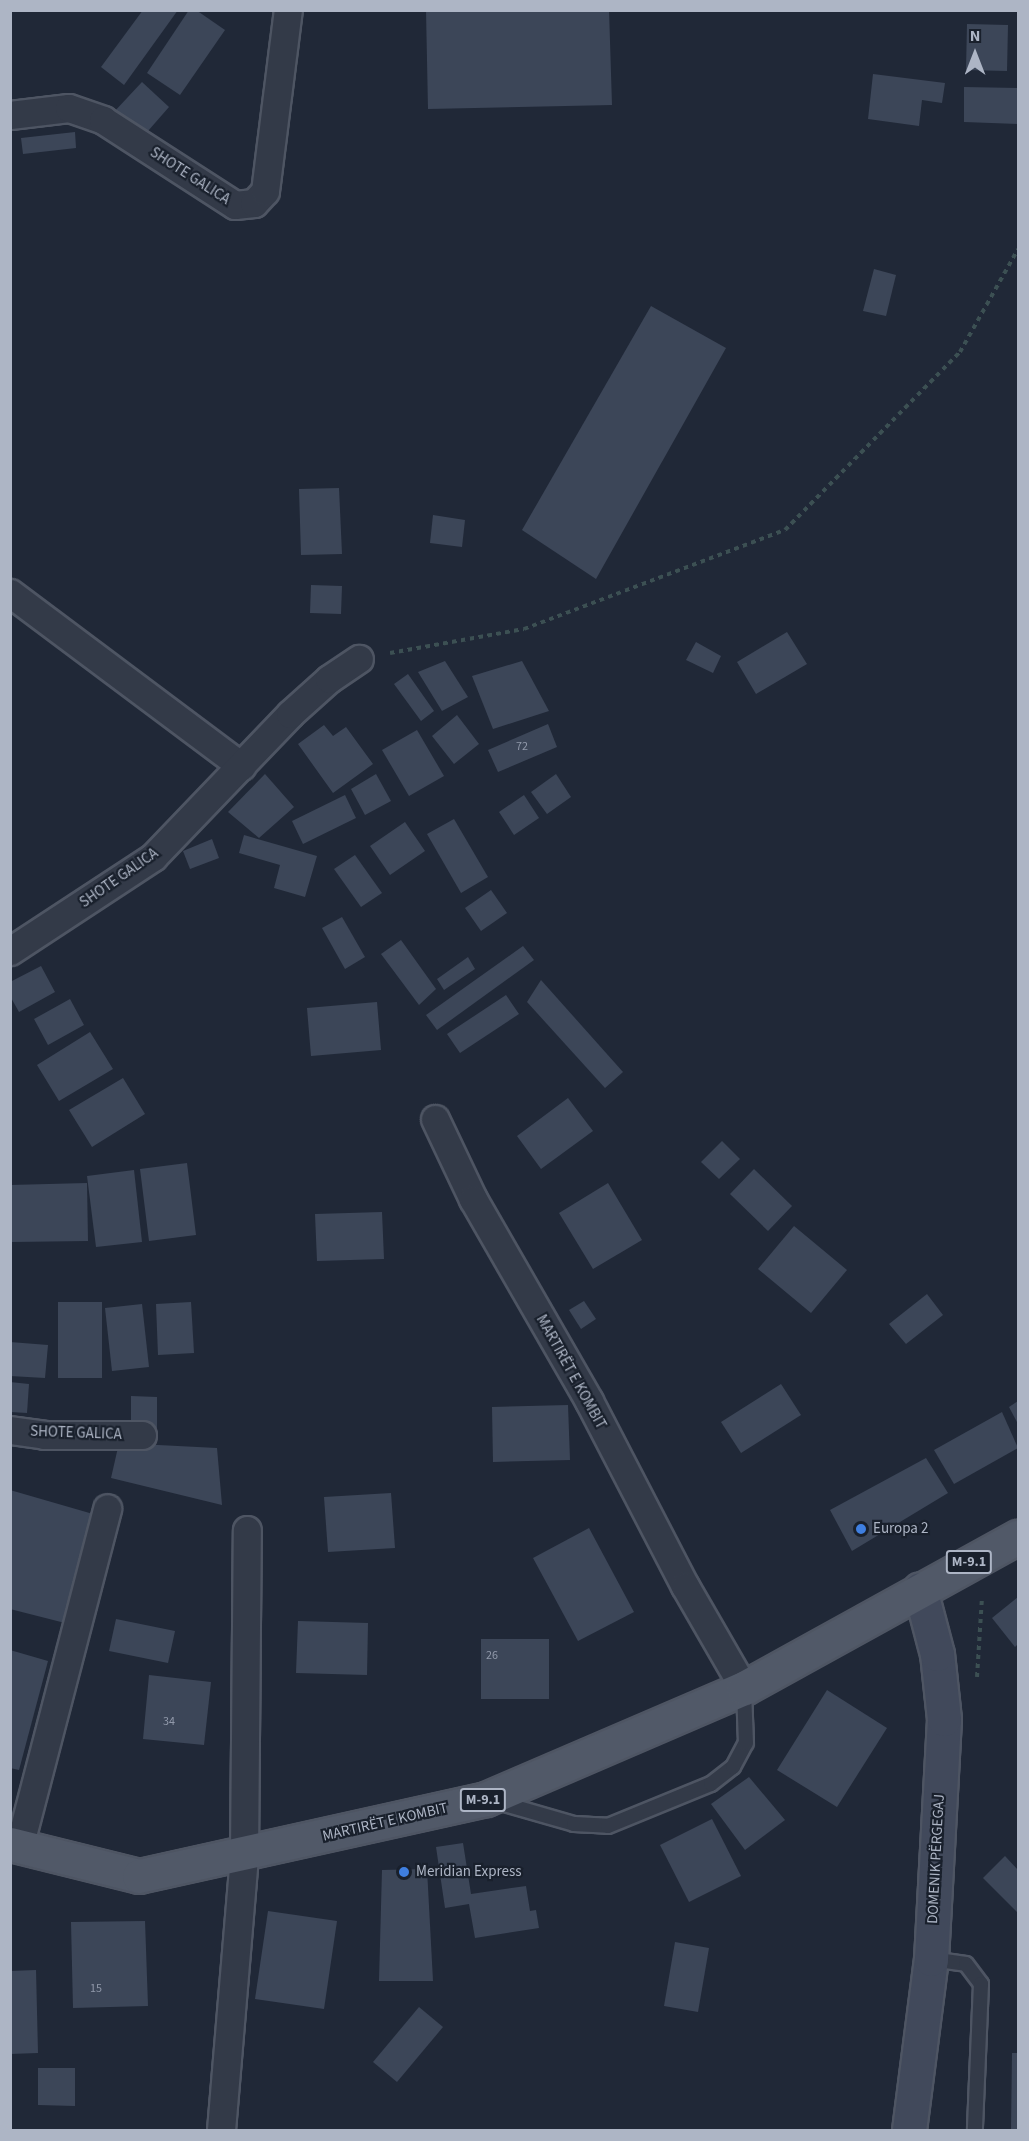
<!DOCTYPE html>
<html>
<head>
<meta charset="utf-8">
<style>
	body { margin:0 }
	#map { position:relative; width:1029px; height:2141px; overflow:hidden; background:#202837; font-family:"Source Sans 3",sans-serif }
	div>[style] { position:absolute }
	.building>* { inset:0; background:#3c4658 }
	.path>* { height:4px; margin-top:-2px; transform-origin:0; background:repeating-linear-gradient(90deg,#3c5053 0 4.5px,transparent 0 9px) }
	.roads { filter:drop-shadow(2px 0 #4e5563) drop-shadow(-2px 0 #4e5563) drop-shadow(0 2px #4e5563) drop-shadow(0 -2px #4e5563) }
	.service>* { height:14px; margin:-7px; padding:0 7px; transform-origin:7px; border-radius:7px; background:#333a48 }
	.minor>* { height:27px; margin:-13.5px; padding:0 13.5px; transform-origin:13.5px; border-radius:13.5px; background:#333a48 }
	.secondary>* { height:33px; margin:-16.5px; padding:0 16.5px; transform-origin:16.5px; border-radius:16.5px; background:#41495b }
	.primary>* { height:33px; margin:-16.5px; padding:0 16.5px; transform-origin:16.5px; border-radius:16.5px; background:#515968 }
	.dots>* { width:16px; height:16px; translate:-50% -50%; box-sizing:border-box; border:3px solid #19202c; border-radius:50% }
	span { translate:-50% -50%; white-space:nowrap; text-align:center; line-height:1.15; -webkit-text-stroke:4.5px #19202c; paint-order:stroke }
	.number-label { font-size:12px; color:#9199aa }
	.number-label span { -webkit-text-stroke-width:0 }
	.shield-label span { padding:2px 4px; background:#19202c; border:2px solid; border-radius:4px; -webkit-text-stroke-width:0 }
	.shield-label { font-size:14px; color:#adb5c5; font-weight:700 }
	.street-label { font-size:15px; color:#adb5c5 }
	.poi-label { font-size:15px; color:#adb5c5 }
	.left { translate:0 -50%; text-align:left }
	.frame { position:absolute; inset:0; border:12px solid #adb5c5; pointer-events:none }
	.north { position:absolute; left:945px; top:24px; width:60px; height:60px; -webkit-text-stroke:4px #19202c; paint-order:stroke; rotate:0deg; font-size:16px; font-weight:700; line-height:24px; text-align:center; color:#adb5c5 }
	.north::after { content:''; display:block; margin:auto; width:21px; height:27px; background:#adb5c5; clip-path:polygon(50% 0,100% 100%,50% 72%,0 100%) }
</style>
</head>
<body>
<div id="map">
	<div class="building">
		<i style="clip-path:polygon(143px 10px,178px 10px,124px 85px,101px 67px)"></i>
		<i style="clip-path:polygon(189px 10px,196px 10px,225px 30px,180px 95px,147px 73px)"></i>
		<i style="clip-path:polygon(426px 10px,609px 10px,612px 105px,428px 109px)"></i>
		<i style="clip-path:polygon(967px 24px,1008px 25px,1007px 71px,966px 70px)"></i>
		<i style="clip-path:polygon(873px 74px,945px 83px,942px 103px,922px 100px,919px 126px,868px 119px)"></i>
		<i style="clip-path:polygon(142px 82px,169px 107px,141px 139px,113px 113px)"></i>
		<i style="clip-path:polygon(964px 87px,1018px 88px,1018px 124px,964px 122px)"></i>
		<i style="clip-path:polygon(75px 132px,76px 148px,23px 154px,21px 138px)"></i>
		<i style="clip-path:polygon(874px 269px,896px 275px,886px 316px,863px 311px)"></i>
		<i style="clip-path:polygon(651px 306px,726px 348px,596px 579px,522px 530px)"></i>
		<i style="clip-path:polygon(339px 488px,342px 554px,301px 555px,299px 489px)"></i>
		<i style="clip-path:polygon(433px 515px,465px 520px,462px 547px,430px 543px)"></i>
		<i style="clip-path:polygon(311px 585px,342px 586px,341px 614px,310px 613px)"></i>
		<i style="clip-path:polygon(787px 632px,807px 664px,756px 694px,737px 662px)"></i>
		<i style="clip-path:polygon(696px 642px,721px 656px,713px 673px,686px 660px)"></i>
		<i style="clip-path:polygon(445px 661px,468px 697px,442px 711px,418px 672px)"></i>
		<i style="clip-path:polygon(522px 661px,549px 711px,493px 729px,472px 676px)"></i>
		<i style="clip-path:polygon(408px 674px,434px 711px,421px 721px,394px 684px)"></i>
		<i style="clip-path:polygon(457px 715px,479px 744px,454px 764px,432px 736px)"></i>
		<i style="clip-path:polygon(548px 724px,557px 747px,498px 772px,488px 750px)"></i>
		<i style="clip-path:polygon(324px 725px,333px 736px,346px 727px,373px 764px,333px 793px,298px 744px)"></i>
		<i style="clip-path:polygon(417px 730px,444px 776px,409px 796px,382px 750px)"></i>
		<i style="clip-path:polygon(265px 774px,294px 807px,259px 838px,228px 812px)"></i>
		<i style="clip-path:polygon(376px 774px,391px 801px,365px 815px,351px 789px)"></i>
		<i style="clip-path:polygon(556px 774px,571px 797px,547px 814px,531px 792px)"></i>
		<i style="clip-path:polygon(345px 795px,356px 818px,303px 844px,292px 821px)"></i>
		<i style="clip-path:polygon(524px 795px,539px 818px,514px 835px,499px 812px)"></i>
		<i style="clip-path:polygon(454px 819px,488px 877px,461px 893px,427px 834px)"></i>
		<i style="clip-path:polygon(405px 822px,425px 851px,390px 875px,370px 846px)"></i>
		<i style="clip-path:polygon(244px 835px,317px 856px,305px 897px,274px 888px,280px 865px,239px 853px)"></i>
		<i style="clip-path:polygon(212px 839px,219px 858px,190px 869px,183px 851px)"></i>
		<i style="clip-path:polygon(355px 855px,382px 893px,361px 907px,334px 869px)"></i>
		<i style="clip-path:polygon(491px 890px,507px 913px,481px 931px,465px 908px)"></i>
		<i style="clip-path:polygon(342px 917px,365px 957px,345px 969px,322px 928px)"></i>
		<i style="clip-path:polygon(401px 940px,436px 989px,419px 1005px,381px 954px)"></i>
		<i style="clip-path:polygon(523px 946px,534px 960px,437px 1030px,426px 1015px)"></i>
		<i style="clip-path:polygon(468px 957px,475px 969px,444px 990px,437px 979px)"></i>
		<i style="clip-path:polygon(41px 966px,55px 992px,19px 1012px,10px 996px,10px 982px)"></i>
		<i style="clip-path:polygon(541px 980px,623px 1072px,605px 1088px,527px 1002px)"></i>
		<i style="clip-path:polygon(506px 995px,519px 1014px,460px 1053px,447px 1034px)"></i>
		<i style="clip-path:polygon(70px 999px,84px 1025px,48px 1045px,34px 1019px)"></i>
		<i style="clip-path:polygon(377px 1002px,381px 1050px,311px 1056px,307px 1008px)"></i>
		<i style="clip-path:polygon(90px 1032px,113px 1069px,59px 1101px,37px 1065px)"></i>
		<i style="clip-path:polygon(123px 1078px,145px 1114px,92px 1147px,69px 1110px)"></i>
		<i style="clip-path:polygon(568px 1098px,593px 1131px,541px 1169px,517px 1136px)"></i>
		<i style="clip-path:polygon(722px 1141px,740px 1159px,719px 1179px,701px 1162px)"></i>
		<i style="clip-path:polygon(187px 1163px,196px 1235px,149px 1241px,140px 1169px)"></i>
		<i style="clip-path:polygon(754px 1169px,792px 1206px,768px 1231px,730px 1194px)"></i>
		<i style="clip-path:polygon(134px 1170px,142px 1242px,96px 1247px,87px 1176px)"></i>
		<i style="clip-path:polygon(87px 1183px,88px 1241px,12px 1242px,10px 1185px)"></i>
		<i style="clip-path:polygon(608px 1183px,642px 1240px,593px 1269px,559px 1213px)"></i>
		<i style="clip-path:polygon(382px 1212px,384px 1259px,317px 1261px,315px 1214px)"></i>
		<i style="clip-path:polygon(794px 1226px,847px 1270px,811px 1313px,758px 1269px)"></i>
		<i style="clip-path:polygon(927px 1294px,943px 1315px,906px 1344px,889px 1324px)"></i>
		<i style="clip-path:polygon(584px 1301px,596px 1319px,581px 1329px,569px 1310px)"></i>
		<i style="clip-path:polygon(58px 1302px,102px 1302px,102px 1378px,58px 1378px)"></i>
		<i style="clip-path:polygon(191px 1302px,194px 1353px,158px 1355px,156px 1304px)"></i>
		<i style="clip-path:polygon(142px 1304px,149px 1367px,112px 1371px,105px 1308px)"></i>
		<i style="clip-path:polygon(10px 1342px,48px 1345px,45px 1378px,10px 1376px)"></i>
		<i style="clip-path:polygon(10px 1382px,29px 1384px,27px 1413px,10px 1412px)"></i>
		<i style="clip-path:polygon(781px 1384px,801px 1415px,741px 1453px,721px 1422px)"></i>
		<i style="clip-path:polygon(131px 1396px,157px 1397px,157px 1428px,131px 1427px)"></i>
		<i style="clip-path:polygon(1018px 1401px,1018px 1424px,1009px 1407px)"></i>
		<i style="clip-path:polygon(568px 1405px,570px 1460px,493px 1462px,492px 1407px)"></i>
		<i style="clip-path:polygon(1002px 1412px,1018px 1448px,954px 1484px,934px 1450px)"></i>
		<i style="clip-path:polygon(119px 1443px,217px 1448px,222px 1505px,111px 1478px)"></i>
		<i style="clip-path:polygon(926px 1458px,948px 1493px,852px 1551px,830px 1510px)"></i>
		<i style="clip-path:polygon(10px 1490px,93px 1514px,65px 1623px,10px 1609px)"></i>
		<i style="clip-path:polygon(391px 1493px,395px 1548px,328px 1552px,324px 1497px)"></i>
		<i style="clip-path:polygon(589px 1528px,634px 1612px,578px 1641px,533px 1558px)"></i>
		<i style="clip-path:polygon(1018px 1597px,1018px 1644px,1015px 1647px,992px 1618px)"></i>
		<i style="clip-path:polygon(116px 1619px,175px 1631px,168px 1663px,109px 1651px)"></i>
		<i style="clip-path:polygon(298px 1621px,368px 1623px,367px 1675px,296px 1673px)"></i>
		<i style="clip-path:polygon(481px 1639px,549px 1639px,549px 1699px,481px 1699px)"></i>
		<i style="clip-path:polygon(10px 1650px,48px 1661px,19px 1770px,10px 1768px)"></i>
		<i style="clip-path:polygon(149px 1675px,211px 1682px,204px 1745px,143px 1739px)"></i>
		<i style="clip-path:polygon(827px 1690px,887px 1728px,837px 1807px,777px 1770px)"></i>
		<i style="clip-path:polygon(749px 1777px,785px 1820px,745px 1850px,711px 1804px)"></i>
		<i style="clip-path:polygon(712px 1819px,741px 1876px,689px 1902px,660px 1845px)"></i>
		<i style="clip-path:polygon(463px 1843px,471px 1894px,526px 1886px,530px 1911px,536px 1910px,539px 1928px,475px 1938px,469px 1904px,445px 1908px,436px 1847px)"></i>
		<i style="clip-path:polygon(1005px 1856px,1018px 1870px,1018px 1913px,983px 1878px)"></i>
		<i style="clip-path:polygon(427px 1869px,433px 1981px,379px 1981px,382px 1870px)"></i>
		<i style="clip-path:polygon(268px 1911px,337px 1921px,324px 2009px,255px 1999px)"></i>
		<i style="clip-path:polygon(145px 1921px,148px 2006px,73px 2008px,71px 1922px)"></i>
		<i style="clip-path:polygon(675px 1942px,709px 1948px,698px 2012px,664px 2006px)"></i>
		<i style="clip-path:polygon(36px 1970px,38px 2053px,10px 2054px,10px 1971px)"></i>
		<i style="clip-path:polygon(419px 2007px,443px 2027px,397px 2082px,373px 2062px)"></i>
		<i style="clip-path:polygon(1012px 2053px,1018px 2053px,1018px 2130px,1011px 2130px)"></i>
		<i style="clip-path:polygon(38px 2068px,75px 2068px,75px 2106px,38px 2105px)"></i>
	</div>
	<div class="path">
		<i style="left:390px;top:653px;width:136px;rotate:-10.2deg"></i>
		<i style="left:524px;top:629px;width:279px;rotate:-20.8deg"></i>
		<i style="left:785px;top:530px;width:250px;rotate:-45.5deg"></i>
		<i style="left:960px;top:352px;width:118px;rotate:-60.6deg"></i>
		<i style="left:977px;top:1677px;width:79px;rotate:-86.4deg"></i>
	</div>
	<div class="roads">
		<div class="service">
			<i style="left:494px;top:1801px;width:83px;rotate:16deg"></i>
			<i style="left:574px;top:1824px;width:34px;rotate:3deg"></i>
			<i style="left:608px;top:1826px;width:111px;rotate:-22.2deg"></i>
			<i style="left:711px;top:1784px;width:28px;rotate:-38deg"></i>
			<i style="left:733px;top:1767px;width:27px;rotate:-62deg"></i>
			<i style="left:746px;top:1743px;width:53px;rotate:-92.2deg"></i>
			<i style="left:931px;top:1959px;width:35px;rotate:8deg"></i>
			<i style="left:966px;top:1964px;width:25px;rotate:53deg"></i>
			<i style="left:981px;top:1984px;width:146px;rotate:92.4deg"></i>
		</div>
		<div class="minor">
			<i style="left:10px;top:115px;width:59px;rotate:-6.8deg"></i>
			<i style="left:69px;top:108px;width:36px;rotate:19deg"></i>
			<i style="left:103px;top:120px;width:157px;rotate:32.8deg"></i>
			<i style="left:235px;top:205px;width:19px;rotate:-6deg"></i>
			<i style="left:254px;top:203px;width:16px;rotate:-47deg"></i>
			<i style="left:265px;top:191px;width:182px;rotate:-82.8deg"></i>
			<i style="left:10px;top:593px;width:289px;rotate:36.8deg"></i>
			<i style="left:10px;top:951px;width:171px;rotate:-33.3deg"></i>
			<i style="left:153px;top:857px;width:198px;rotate:-46.2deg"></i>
			<i style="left:290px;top:714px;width:52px;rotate:-41.9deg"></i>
			<i style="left:329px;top:679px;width:36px;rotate:-34deg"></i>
			<i style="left:435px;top:1119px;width:89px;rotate:64.6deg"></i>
			<i style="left:473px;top:1199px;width:233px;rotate:60.1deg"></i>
			<i style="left:589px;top:1401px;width:208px;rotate:62.6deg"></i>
			<i style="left:685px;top:1586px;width:118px;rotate:60deg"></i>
			<i style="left:10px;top:1430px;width:34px;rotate:8deg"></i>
			<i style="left:44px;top:1435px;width:98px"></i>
			<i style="left:19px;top:1847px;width:350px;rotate:-75.4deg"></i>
			<i style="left:221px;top:2130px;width:276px;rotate:-85.2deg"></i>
			<i style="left:244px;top:1855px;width:325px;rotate:-89.5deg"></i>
		</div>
		<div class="secondary">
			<i style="left:909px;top:2130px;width:172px;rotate:-82.7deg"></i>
			<i style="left:931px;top:1959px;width:240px;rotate:-86.9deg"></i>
			<i style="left:944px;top:1719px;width:65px;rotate:-96.1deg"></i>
			<i style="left:937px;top:1654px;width:67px;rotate:-104.7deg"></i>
		</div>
		<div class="primary">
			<i style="left:10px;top:1844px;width:133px;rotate:13.9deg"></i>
			<i style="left:139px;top:1876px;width:355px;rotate:-12.5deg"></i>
			<i style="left:486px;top:1799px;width:281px;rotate:-23.3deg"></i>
			<i style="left:744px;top:1688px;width:313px;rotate:-28.9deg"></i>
		</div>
	</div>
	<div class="dots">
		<i style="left:861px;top:1529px;background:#3f7fe0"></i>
		<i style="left:404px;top:1872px;background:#3f7fe0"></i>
	</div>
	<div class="number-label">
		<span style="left:522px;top:747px">72</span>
		<span style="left:492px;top:1656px">26</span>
		<span style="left:169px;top:1722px">34</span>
		<span style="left:96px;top:1989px">15</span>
	</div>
	<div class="shield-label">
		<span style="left:969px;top:1562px">M-9.1</span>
		<span style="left:483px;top:1800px">M-9.1</span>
	</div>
	<div class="street-label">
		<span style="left:190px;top:176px;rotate:33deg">SHOTE GALICA</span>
		<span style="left:119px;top:878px;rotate:-35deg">SHOTE GALICA</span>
		<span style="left:571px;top:1372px;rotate:61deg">MARTIRËT E KOMBIT</span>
		<span style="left:76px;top:1433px;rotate:2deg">SHOTE GALICA</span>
		<span style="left:385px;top:1822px;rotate:-13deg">MARTIRËT E KOMBIT</span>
		<span style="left:936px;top:1859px;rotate:-87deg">DOMENIK PËRGEGAJ</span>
	</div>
	<div class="poi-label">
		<span class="left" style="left:873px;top:1529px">Europa 2</span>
		<span class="left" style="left:416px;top:1872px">Meridian Express</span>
	</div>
	<div class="frame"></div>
	<div class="north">N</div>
</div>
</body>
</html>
